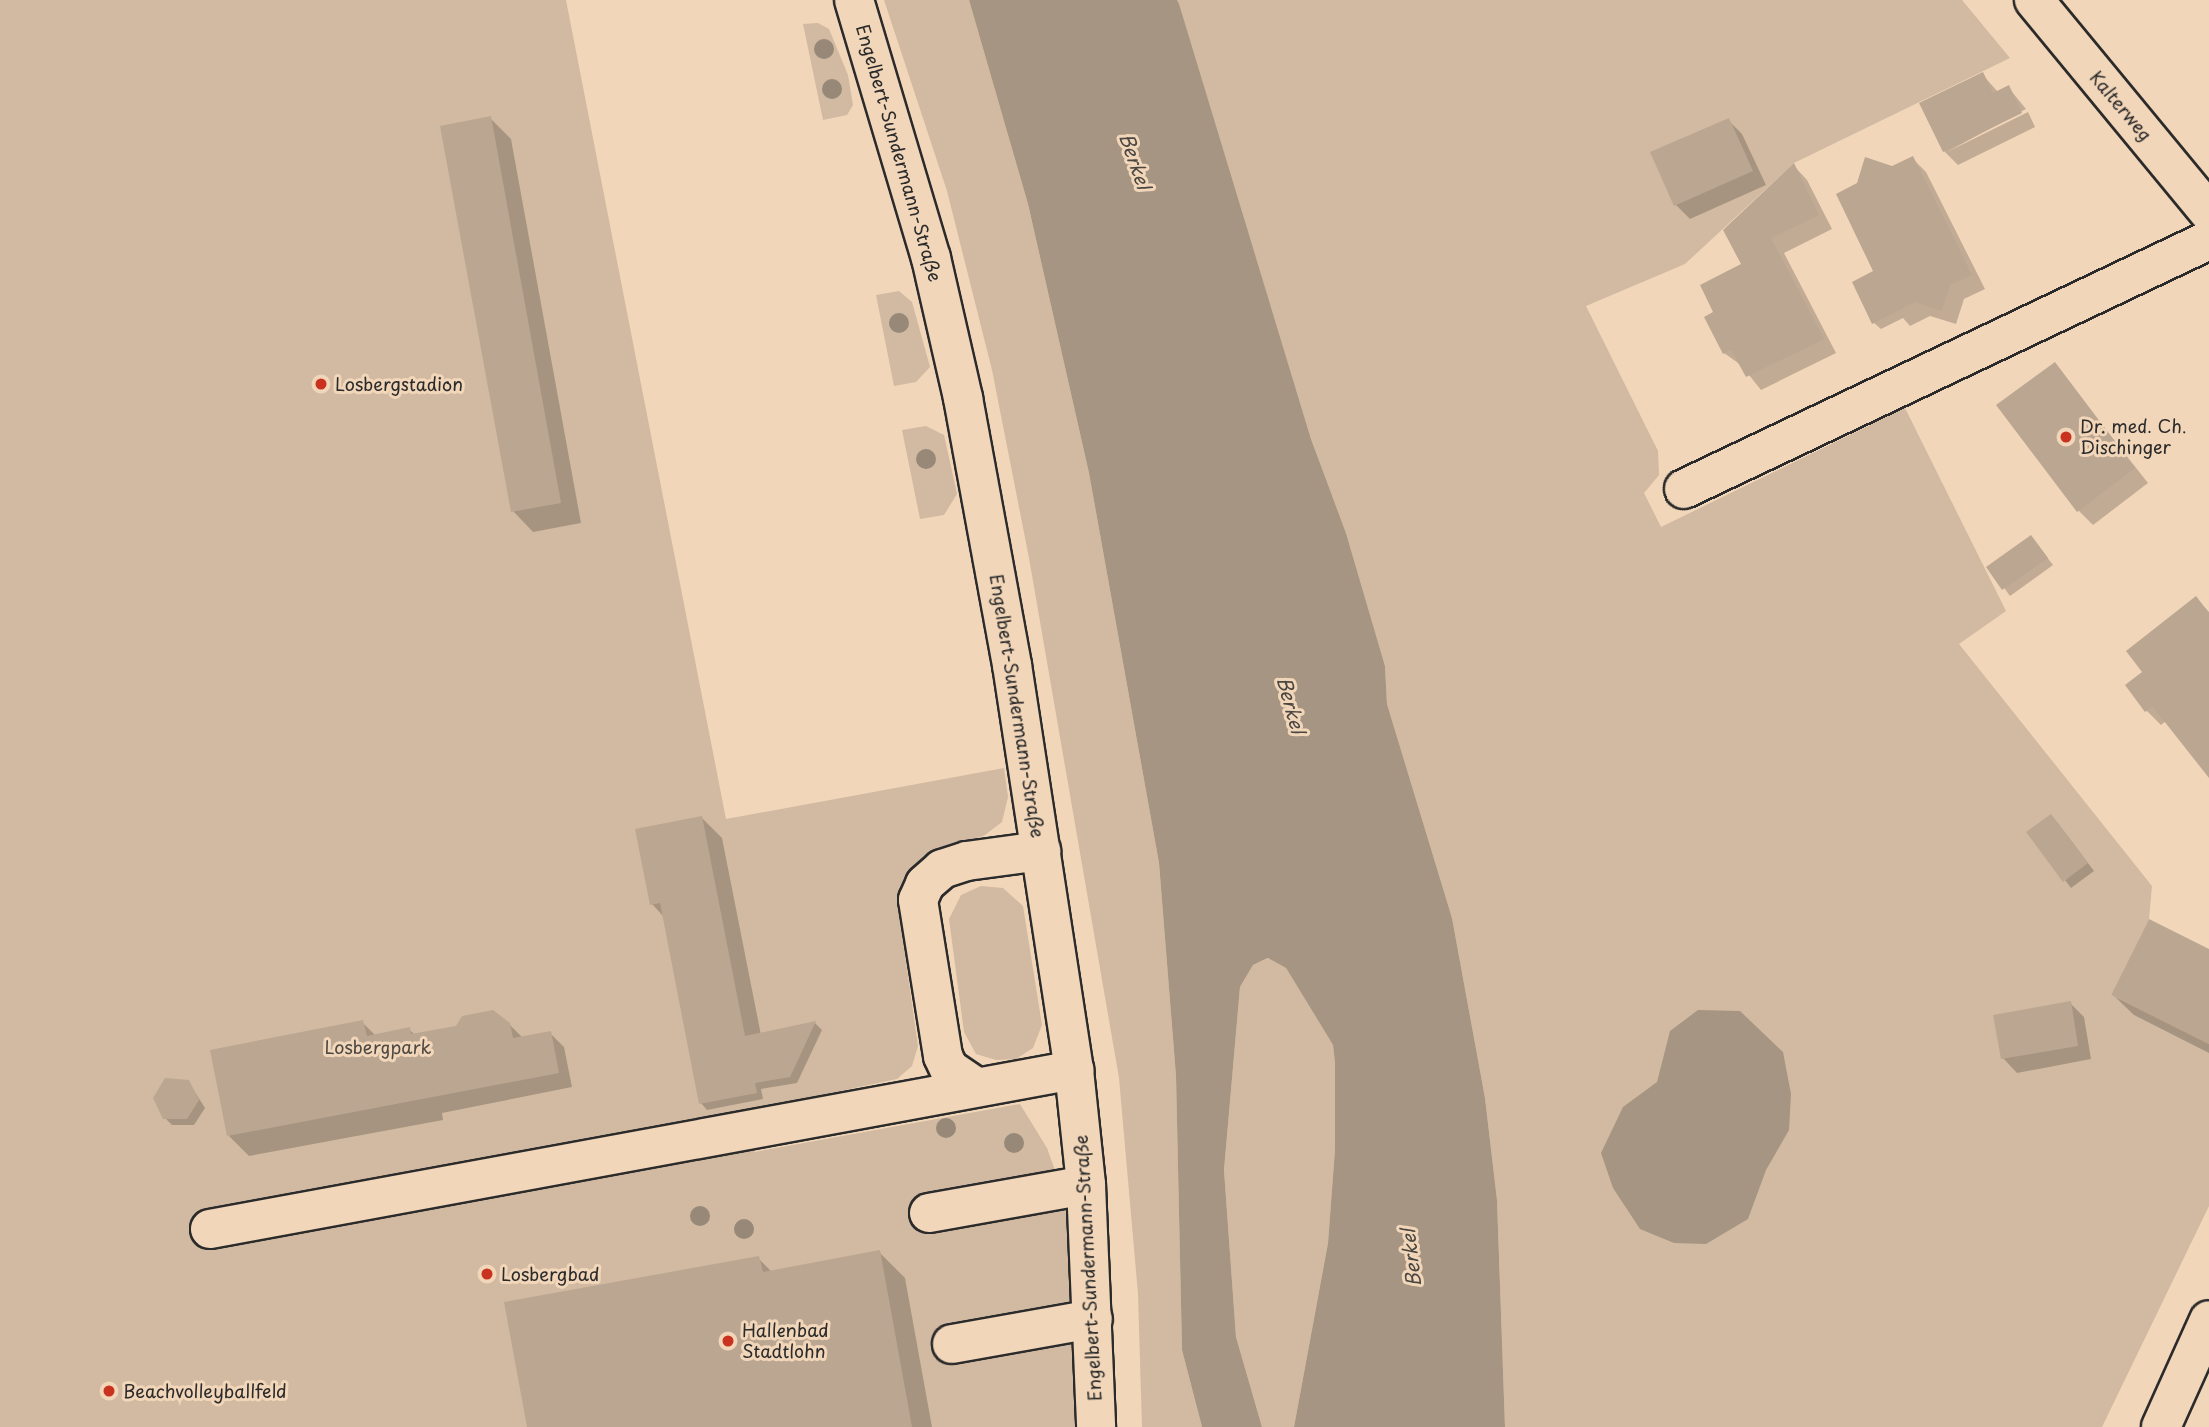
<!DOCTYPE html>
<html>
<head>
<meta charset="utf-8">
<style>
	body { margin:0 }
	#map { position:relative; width:2209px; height:1427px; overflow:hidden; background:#f2d6b9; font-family:"Playpen Sans",sans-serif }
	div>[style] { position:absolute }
	.green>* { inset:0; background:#d1baa1 }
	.water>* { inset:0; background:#a59582 }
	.shadow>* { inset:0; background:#0003 }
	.building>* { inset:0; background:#bba692 }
	.roads { filter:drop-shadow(2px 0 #2b2b2b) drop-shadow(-2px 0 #2b2b2b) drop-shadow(0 2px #2b2b2b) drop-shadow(0 -2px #2b2b2b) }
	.minor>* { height:38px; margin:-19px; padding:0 19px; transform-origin:19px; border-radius:19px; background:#f2d6b9 }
	.major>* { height:38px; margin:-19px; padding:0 19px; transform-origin:19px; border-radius:19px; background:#f2d6b9 }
	.trees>* { width:20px; height:20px; margin:-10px; border-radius:50%; background:#978878 }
	.dots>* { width:19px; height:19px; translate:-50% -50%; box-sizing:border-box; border:4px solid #f2d6b9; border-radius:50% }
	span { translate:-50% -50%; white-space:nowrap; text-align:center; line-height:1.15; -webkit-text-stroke:6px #f2d6b9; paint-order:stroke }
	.street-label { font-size:18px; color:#2b2b2b }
	.poi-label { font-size:18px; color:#2b2b2b }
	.left { translate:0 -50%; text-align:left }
	.park-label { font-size:18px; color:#4c4843 }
	.water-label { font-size:19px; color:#4a4641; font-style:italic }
</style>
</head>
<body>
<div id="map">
	<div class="green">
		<i style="clip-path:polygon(0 0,566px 0,726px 819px,1004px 768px,1008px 797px,1002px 822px,985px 835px,929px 856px,902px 889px,899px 913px,918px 1046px,912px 1066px,897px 1079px,769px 1106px,754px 1152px,1020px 1104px,1047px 1148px,1071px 1215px,1075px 1427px,0 1427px)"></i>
		<i style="clip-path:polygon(884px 0,969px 0,1028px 204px,1089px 473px,1159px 863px,1176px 1076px,1182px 1350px,1202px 1427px,1142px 1427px,1138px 1294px,1119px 1078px,1029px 558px,992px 370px,947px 191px)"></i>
		<i style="clip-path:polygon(1177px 0,1962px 0,2010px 58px,1794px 163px,1685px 264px,1586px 306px,1658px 451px,1659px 475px,1644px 493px,1661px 527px,1905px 408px,2006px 611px,1959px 644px,2152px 886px,2149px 919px,2111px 995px,2209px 1044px,2209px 1206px,2102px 1427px,1505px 1427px,1497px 1200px,1485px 1098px,1452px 918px,1387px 704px,1385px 666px,1346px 533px,1311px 439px)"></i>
		<i style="clip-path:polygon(818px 23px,829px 29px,848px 75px,853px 105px,847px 115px,823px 120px,803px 24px)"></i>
		<i style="clip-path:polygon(899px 291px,912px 302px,930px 367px,916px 382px,894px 386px,876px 295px)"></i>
		<i style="clip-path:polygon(926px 426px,944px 435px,957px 494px,944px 515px,920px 519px,902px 430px)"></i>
		<i style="clip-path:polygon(981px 886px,1003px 888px,1023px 906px,1042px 1025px,1033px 1048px,1016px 1059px,996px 1060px,976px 1054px,964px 1032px,949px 919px,961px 895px)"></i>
		<i style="clip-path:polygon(1269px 958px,1286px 968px,1333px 1045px,1335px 1063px,1335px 1149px,1328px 1243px,1294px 1427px,1262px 1427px,1236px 1337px,1224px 1170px,1240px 987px,1253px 965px)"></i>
	</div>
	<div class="water">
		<i style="clip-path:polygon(969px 0,1177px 0,1179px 4px,1311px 439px,1346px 533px,1385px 666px,1387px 704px,1452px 918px,1485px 1098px,1497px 1200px,1505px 1427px,1294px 1427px,1328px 1243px,1335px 1149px,1335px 1063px,1333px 1045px,1286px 968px,1268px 958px,1253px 965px,1240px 987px,1224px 1170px,1236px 1337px,1262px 1427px,1202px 1427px,1182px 1350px,1176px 1076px,1159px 863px,1089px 473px,1028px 204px)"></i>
		<i style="clip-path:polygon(1698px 1010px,1740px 1011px,1783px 1052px,1791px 1094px,1789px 1130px,1766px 1170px,1748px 1219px,1706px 1244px,1674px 1243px,1640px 1229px,1613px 1188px,1601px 1153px,1623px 1107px,1657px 1082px,1670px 1031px)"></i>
	</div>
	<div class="shadow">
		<i style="clip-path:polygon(1982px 74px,1998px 92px,2008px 87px,2026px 109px,1947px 152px,2028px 112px,2035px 127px,1958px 165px,1944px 151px)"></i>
		<i style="clip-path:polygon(490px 118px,511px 139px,581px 523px,533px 532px,513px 511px)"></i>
		<i style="clip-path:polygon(1728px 120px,1742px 134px,1766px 185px,1690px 219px,1676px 205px,1653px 153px)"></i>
		<i style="clip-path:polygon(1912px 158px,1926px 172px,1985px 289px,1964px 299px,1956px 324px,1930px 316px,1910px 326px,1903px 318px,1881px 329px,1874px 323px,1873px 273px,1892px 168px)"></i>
		<i style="clip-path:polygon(1794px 166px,1807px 180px,1832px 229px,1784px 253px,1836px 353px,1761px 390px,1741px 365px,1724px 353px,1716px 313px)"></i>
		<i style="clip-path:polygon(2054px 364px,2148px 483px,2093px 525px,2079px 511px)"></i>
		<i style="clip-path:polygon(2037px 544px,2053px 565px,2010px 596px,1989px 567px)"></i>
		<i style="clip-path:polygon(2196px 598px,2209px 612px,2209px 775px,2166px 721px,2161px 725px,2147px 711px,2145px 673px)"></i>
		<i style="clip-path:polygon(701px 817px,722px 838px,761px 1035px,815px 1023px,822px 1030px,797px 1083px,761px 1089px,763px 1099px,707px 1110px,701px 1103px,664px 917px,652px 904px)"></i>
		<i style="clip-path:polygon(2057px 822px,2094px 871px,2071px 888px,2029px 833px)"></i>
		<i style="clip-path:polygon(2209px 951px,2209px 1053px,2134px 1015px,2113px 995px)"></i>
		<i style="clip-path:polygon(2070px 1003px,2084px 1017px,2091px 1059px,2017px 1073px,2003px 1058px)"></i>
		<i style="clip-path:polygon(362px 1022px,376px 1036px,409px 1029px,415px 1035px,509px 1024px,523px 1038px,550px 1033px,564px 1047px,572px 1087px,442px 1113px,443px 1120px,249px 1156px,229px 1136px)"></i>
		<i style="clip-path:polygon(188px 1081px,205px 1108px,194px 1125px,172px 1125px,165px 1118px)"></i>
		<i style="clip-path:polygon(879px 1252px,905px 1278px,932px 1427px,529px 1427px,758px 1258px,772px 1272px)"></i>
	</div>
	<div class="building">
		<i style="clip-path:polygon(1983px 72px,1993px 93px,2009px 85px,2022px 113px,1943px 152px,1919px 103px)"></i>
		<i style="clip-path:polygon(491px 116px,561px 503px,511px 512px,440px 126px)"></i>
		<i style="clip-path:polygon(1729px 118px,1753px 171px,1674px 206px,1650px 152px)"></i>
		<i style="clip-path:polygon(1913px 156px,1972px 275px,1950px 285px,1942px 311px,1915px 302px,1872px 324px,1852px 282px,1873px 271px,1836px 194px,1857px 183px,1865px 157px,1892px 166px)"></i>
		<i style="clip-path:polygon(1794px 163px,1819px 215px,1771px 238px,1824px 339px,1746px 377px,1731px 350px,1723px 354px,1704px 317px,1713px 312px,1700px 285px,1741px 264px,1723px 230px)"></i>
		<i style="clip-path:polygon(2055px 362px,2135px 468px,2077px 512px,1996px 405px)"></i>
		<i style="clip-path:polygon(2031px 535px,2048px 558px,2002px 590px,1986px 567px)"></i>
		<i style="clip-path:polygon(2196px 596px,2209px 613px,2209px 778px,2153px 707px,2145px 712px,2125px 685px,2142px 672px,2126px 651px)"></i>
		<i style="clip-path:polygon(2051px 814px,2088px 863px,2063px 882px,2026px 832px)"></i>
		<i style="clip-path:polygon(702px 816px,745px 1036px,816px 1021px,790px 1077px,755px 1083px,757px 1093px,699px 1104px,660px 903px,650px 905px,635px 829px)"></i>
		<i style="clip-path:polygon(2149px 919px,2209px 949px,2209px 1044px,2111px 995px)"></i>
		<i style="clip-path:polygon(2071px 1001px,2078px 1046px,2001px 1059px,1993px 1015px)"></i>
		<i style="clip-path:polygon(493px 1010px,510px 1023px,513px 1038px,551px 1031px,559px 1073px,227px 1136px,210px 1050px,363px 1020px,367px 1036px,410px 1027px,411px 1034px,456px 1026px,462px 1016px)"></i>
		<i style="clip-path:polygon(165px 1078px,189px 1080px,199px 1100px,187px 1119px,163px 1119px,153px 1098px)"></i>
		<i style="clip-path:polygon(880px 1250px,912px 1427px,527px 1427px,504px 1302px,759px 1256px,763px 1272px)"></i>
	</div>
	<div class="roads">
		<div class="minor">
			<i style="left:854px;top:0;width:269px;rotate:73.4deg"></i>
			<i style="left:931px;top:258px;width:144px;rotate:77.1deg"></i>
			<i style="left:963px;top:398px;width:271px;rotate:79.6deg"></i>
			<i style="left:1012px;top:665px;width:410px;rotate:81.3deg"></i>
			<i style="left:1074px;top:1070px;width:116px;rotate:84deg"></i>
			<i style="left:1086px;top:1185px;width:242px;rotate:87.6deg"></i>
			<i style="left:2034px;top:0;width:275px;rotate:50.5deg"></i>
			<i style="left:1684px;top:489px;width:581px;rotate:-25.37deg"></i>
			<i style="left:976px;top:1087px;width:32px;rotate:-146deg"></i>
			<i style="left:949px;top:1069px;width:14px;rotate:-115deg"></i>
			<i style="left:943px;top:1056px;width:158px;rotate:-99.1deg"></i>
			<i style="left:918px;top:900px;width:17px;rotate:-66deg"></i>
			<i style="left:925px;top:884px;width:23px;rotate:-41deg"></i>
			<i style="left:942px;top:869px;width:26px;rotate:-18deg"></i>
			<i style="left:967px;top:861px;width:75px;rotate:-7.7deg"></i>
			<i style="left:929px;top:1213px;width:159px;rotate:-10.1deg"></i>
			<i style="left:210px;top:1229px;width:879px;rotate:-10.43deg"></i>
			<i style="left:952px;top:1344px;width:143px;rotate:-10.1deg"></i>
		</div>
		<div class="major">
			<i style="left:2161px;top:1427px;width:117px;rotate:-65.8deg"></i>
		</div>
	</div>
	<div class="trees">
		<i style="left:824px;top:49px"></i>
		<i style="left:832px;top:89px"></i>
		<i style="left:899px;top:323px"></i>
		<i style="left:926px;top:459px"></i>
		<i style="left:946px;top:1128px"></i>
		<i style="left:1014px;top:1143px"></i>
		<i style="left:700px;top:1216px"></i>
		<i style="left:744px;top:1229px"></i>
	</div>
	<div class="dots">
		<i style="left:321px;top:384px;background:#c8321e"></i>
		<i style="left:2066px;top:437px;background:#c8321e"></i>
		<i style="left:487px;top:1274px;background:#c8321e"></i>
		<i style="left:728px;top:1341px;background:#c8321e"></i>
		<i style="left:109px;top:1391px;background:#c8321e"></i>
	</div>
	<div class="street-label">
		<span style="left:2121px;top:106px;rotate:50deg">Kalterweg</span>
		<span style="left:899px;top:153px;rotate:74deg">Engelbert-Sundermann-Straße</span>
		<span style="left:1017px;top:706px;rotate:81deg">Engelbert-Sundermann-Straße</span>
		<span style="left:1088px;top:1268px;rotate:-93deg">Engelbert-Sundermann-Straße</span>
	</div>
	<div class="poi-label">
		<span class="left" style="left:335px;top:384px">Losbergstadion</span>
		<span class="left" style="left:2080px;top:437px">Dr. med. Ch.<br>Dischinger</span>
		<span class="left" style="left:501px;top:1274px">Losbergbad</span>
		<span class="left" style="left:742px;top:1341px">Hallenbad<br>Stadtlohn</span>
		<span class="left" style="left:123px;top:1391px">Beachvolleyballfeld</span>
	</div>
	<div class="park-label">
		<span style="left:378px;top:1047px">Losbergpark</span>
	</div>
	<div class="water-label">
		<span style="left:1135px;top:161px;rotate:71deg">Berkel</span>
		<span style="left:1291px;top:705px;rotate:75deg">Berkel</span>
		<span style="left:1411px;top:1258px;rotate:-96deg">Berkel</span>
	</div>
</div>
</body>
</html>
